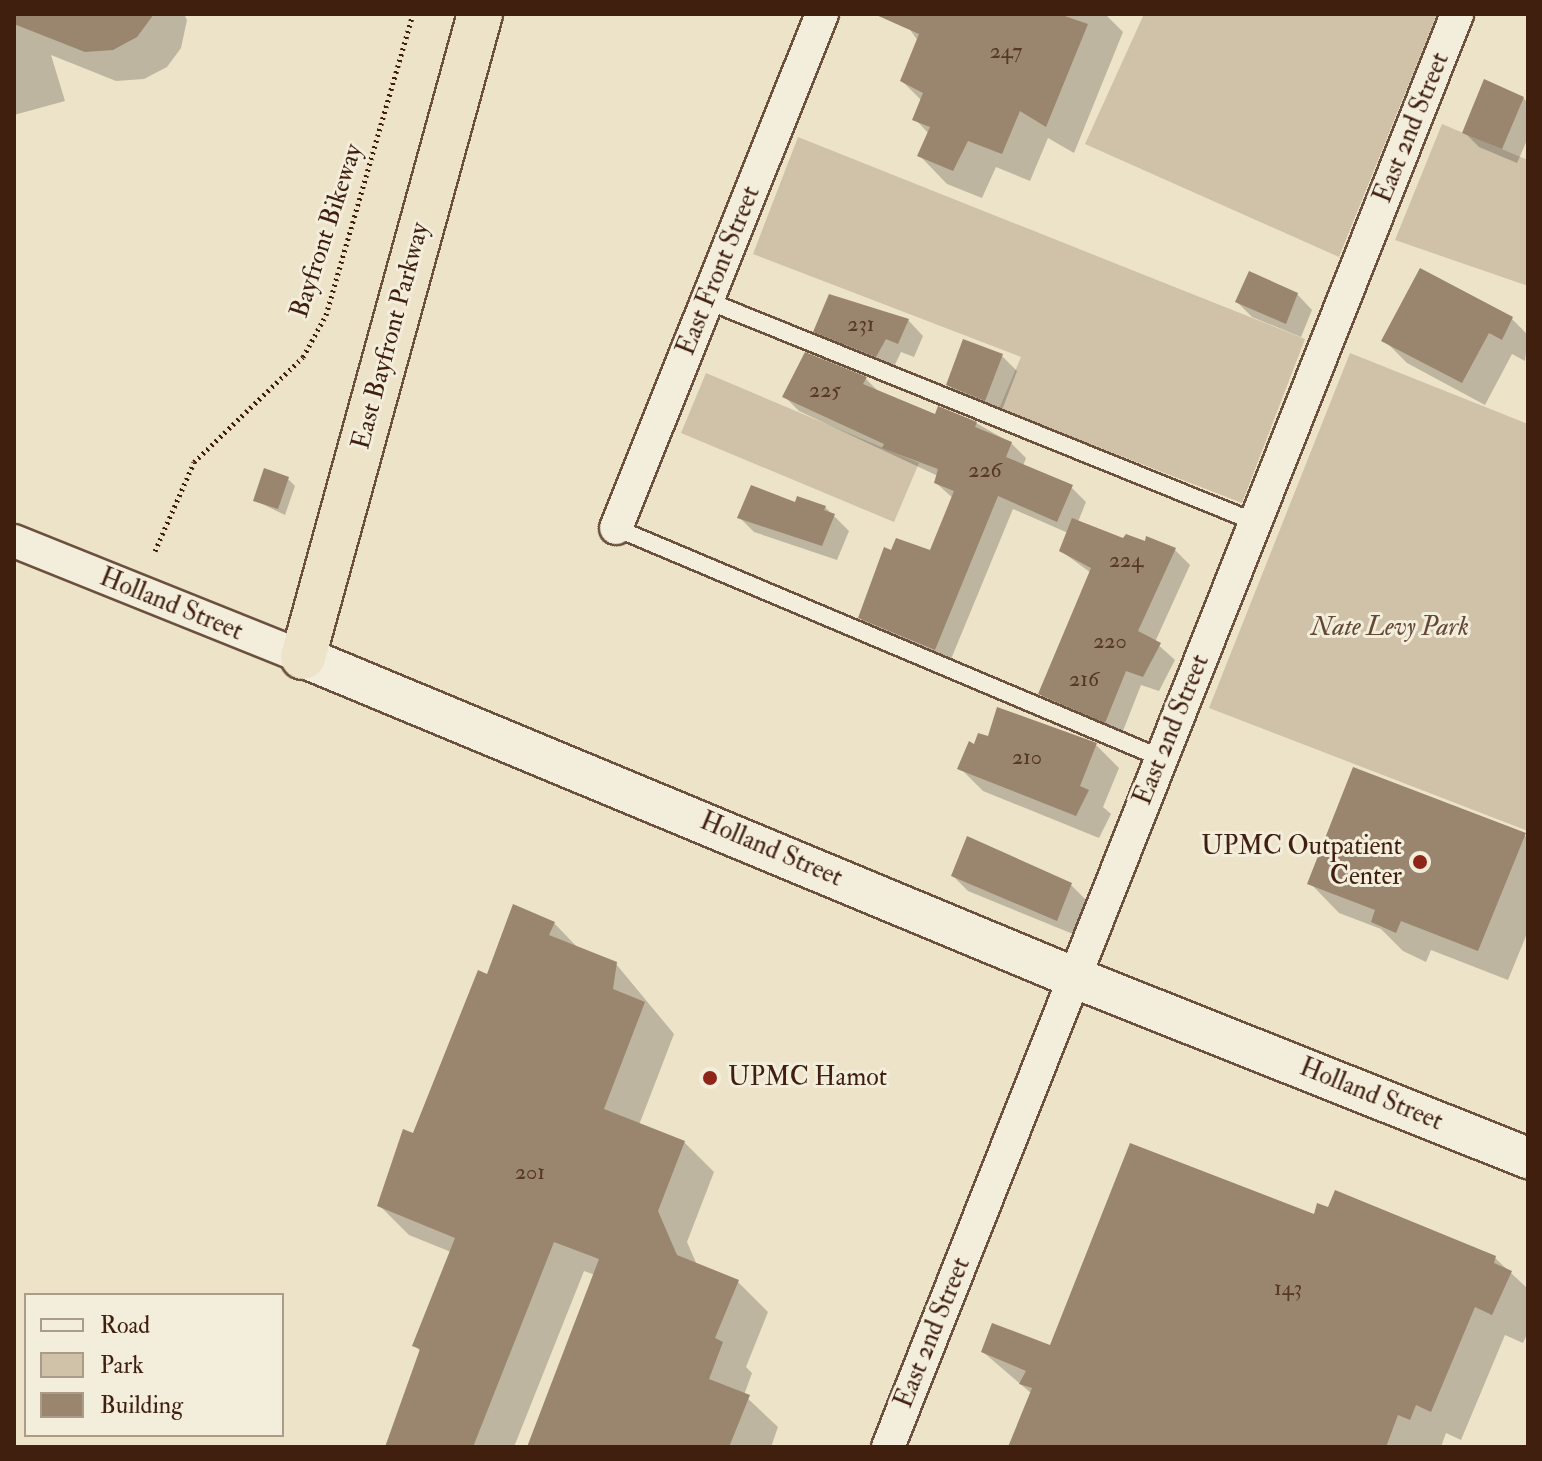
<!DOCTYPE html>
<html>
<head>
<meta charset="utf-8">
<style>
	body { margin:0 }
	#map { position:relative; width:1542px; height:1461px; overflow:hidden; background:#ede3c8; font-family:"IM FELL Double Pica",serif }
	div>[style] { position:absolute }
	.green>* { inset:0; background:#d0c2a9 }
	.shadow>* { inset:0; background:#0003 }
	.building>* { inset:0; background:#9a856f }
	.path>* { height:5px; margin-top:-2.5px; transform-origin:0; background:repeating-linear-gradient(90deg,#401f0f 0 2px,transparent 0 6px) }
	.roads { filter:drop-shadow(2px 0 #6b503d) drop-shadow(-2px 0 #6b503d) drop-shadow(0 2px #6b503d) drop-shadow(0 -2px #6b503d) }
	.service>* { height:16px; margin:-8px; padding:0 8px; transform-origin:8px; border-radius:8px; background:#f3eddb }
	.minor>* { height:32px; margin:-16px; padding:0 16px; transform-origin:16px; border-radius:16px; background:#f3eddb }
	.tertiary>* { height:40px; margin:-20px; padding:0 20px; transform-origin:20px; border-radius:20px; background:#f3eddb }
	.trunk>* { height:44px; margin:-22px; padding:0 22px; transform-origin:22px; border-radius:22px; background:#ede3c8 }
	.dots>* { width:22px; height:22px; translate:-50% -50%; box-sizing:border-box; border:4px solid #f3eddb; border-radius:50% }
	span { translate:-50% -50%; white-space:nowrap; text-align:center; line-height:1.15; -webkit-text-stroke:6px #f3eddb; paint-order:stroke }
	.number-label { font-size:22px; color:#563827 }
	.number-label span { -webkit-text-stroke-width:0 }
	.street-label { font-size:26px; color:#401f0f }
	.park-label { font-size:26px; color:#644836; font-style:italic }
	.poi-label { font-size:26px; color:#401f0f }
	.right { translate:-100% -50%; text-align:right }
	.left { translate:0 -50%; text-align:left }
	.frame { position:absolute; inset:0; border:16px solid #401f0f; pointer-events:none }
	.legend { position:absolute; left:24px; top:1293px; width:260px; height:144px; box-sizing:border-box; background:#f3eddb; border:2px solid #ab9b89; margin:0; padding:10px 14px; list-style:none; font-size:24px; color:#401f0f }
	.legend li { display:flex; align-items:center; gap:16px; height:40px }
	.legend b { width:40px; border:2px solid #ab9b89 }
</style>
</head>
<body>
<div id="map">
	<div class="green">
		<i style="clip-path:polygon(1144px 14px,1437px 14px,1339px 257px,1085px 144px)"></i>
		<i style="clip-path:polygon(1442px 124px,1528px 160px,1528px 286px,1395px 240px)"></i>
		<i style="clip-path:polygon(798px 137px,1305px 339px,1242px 503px,999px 409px,1021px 357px,753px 254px)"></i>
		<i style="clip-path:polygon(1350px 353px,1528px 424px,1528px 831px,1209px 708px)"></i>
		<i style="clip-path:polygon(706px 373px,919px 463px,894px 522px,681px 433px)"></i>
	</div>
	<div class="shadow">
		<i style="clip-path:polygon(14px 14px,184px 14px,187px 20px,181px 48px,167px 67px,144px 79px,116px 81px,51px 55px,65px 101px,14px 115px)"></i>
		<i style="clip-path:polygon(899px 14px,1105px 14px,1123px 32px,1074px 153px,1048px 138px,1030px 181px,996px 167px,982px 198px,947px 184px,920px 156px,929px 134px,915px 119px,922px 101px,902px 81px,918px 41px)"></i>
		<i style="clip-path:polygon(1523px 98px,1528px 103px,1528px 138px,1517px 163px,1479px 147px,1464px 132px)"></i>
		<i style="clip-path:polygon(1421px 270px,1512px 319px,1528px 335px,1525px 361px,1512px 354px,1485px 405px,1407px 363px,1384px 340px)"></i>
		<i style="clip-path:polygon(1297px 294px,1312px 310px,1301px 337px,1252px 317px,1237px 302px)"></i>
		<i style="clip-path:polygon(908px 320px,923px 336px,914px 357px,901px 352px,892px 371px,831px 346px,816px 331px)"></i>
		<i style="clip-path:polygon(1002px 356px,1017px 371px,1000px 415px,964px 400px,948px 385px)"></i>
		<i style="clip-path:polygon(866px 379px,880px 393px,937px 417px,976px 423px,1011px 443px,1026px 458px,1023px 466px,1071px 487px,1086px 502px,1078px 522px,1124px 541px,1175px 550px,1190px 565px,1155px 642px,1175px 660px,1159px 691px,1141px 685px,1121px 736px,1055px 709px,1040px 694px,1091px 573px,1061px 551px,1068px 533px,1013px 509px,949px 664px,875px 633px,860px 618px,931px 552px,954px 499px,936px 483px,938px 476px,799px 411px,784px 396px)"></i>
		<i style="clip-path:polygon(288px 479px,295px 486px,285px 515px,256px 501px)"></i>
		<i style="clip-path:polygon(825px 507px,849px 531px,837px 560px,754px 532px,739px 517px)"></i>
		<i style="clip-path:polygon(1096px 745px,1119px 768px,1103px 807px,1111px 814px,1099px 838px,983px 791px,960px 768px)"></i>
		<i style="clip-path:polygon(1354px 770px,1528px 837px,1528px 931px,1508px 980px,1431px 950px,1426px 962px,1403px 951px,1381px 929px,1339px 913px,1310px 883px)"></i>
		<i style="clip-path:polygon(968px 838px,1071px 885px,1086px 900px,1073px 934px,968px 891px,953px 876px)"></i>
		<i style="clip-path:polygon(554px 923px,579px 949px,616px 964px,674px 1034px,639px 1125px,684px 1142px,714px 1172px,687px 1242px,697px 1265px,738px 1282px,768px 1312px,746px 1367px,752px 1373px,744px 1395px,778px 1427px,771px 1447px,529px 1447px,595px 1275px,584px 1271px,514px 1447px,387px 1447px,421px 1352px,414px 1345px,451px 1252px,409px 1235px,379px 1205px,488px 976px)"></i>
		<i style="clip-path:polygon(1315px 1217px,1495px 1258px,1528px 1289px,1528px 1332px,1523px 1343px,1505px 1335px,1461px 1440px,1446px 1433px,1441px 1447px,1010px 1447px,1032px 1394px,983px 1352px,1051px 1348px)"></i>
	</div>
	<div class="building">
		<i style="clip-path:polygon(14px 14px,154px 14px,137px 37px,113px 50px,85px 52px,14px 24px)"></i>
		<i style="clip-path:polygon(874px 14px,1059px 14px,1088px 24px,1046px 127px,1020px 111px,1002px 154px,968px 141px,953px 171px,917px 156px,930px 127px,912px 120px,923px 93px,900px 81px,919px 34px)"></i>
		<i style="clip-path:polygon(1484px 79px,1524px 97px,1502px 149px,1462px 133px)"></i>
		<i style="clip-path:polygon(1420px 268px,1513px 317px,1502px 340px,1489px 333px,1462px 383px,1381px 341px)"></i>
		<i style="clip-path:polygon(1249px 271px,1298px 293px,1286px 324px,1235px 302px)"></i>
		<i style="clip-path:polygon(829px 294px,909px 319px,898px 344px,886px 339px,876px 357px,813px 332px)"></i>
		<i style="clip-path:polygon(963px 339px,1003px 354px,985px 401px,946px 385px)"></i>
		<i style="clip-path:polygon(805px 352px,867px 377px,863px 384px,935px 414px,938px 406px,977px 422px,975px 427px,1012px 442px,1006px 457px,1073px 485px,1057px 522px,998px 496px,935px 650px,858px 618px,884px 547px,891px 550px,896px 538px,930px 550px,954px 491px,934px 483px,938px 469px,882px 448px,884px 444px,782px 397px)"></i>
		<i style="clip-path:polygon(264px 468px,289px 477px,278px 509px,253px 501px)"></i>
		<i style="clip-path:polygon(751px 485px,795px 502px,797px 496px,826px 506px,824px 510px,835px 514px,822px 546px,737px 518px)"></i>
		<i style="clip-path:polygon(1072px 518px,1123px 538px,1126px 534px,1145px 541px,1146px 536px,1176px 548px,1138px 631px,1161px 643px,1143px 677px,1126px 671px,1105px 723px,1038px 694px,1091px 568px,1059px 551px)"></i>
		<i style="clip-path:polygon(997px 707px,1097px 743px,1080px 786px,1089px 790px,1076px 816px,957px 769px,969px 741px,974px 744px,978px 733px,988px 736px)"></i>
		<i style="clip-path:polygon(1353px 767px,1526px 833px,1478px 951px,1401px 921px,1396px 933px,1371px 922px,1375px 910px,1307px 884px)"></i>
		<i style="clip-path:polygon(967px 836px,1072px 883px,1057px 921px,951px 876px)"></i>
		<i style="clip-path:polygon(513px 904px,555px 922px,549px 935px,617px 962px,613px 989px,645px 1002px,604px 1109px,685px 1141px,658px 1211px,677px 1255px,739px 1280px,715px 1338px,723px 1342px,709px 1379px,750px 1395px,729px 1447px,527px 1447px,599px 1259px,554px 1242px,473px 1447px,385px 1447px,420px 1349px,412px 1346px,455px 1238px,377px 1206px,403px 1129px,413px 1133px,478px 970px,487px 974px)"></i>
		<i style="clip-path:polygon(1130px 1143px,1314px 1214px,1317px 1203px,1328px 1207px,1335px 1190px,1496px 1256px,1494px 1263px,1512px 1271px,1492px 1315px,1475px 1307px,1431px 1412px,1416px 1405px,1410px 1420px,1398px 1415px,1386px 1447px,1008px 1447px,1032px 1388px,1019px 1384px,1026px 1371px,981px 1352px,992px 1323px,1050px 1345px)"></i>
	</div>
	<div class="path">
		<i style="left:155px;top:551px;width:97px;rotate:-66.3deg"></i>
		<i style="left:194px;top:462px;width:151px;rotate:-43.9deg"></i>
		<i style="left:303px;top:357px;width:48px;rotate:-61.3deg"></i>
		<i style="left:326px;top:315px;width:313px;rotate:-73.9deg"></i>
	</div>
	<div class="roads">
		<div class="service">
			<i style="left:708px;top:301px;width:590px;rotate:22deg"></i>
			<i style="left:616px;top:528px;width:592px;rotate:22.88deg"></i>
		</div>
		<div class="minor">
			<i style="left:616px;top:528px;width:554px;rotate:-68.16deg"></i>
			<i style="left:14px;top:541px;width:311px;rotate:21.9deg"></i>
			<i style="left:888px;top:1447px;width:1542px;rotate:-68.34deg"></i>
		</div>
		<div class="tertiary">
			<i style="left:303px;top:657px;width:834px;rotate:22.57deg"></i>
			<i style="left:1073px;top:977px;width:490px;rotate:21.7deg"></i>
		</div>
		<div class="trunk">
			<i style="left:303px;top:657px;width:667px;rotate:-74.61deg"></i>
		</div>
	</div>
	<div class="dots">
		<i style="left:1420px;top:862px;background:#8f2418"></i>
		<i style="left:710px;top:1078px;background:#8f2418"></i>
	</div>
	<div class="number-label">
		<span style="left:1006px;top:52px">247</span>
		<span style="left:861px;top:325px">231</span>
		<span style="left:825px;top:391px">225</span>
		<span style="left:985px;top:471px">226</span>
		<span style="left:1126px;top:561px">224</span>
		<span style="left:1110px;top:642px">220</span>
		<span style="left:1084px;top:680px">216</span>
		<span style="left:1027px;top:758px">210</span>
		<span style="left:530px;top:1173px">201</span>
		<span style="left:1288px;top:1289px">143</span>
	</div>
	<div class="street-label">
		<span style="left:1412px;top:128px;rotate:-68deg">East 2nd Street</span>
		<span style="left:327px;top:231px;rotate:-72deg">Bayfront Bikeway</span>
		<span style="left:719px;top:271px;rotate:-68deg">East Front Street</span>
		<span style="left:391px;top:336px;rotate:-75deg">East Bayfront Parkway</span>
		<span style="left:171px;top:605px;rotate:22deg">Holland Street</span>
		<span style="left:1172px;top:730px;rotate:-68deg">East 2nd Street</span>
		<span style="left:771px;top:850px;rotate:23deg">Holland Street</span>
		<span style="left:1371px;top:1095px;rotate:22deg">Holland Street</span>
		<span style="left:933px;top:1333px;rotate:-68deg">East 2nd Street</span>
	</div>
	<div class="park-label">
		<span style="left:1390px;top:628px">Nate Levy Park</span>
	</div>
	<div class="poi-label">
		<span class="right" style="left:1402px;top:862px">UPMC Outpatient<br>Center</span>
		<span class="left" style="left:728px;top:1078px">UPMC Hamot</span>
	</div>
	<div class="frame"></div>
	<ul class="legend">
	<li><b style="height:10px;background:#f3eddb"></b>Road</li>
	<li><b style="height:22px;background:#d0c2a9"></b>Park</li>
	<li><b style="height:22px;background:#9a856f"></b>Building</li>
	</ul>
</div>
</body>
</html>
